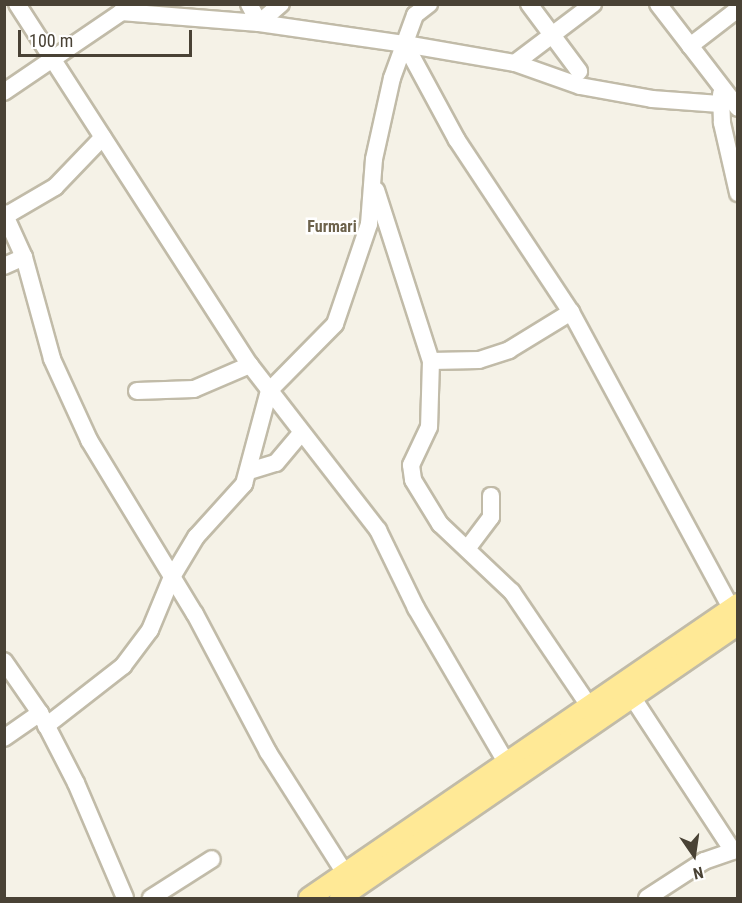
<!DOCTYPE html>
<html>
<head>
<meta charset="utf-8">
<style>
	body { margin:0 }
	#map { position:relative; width:742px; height:903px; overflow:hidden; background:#f5f2e7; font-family:"Roboto Condensed",sans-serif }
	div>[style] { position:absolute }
	.roads { filter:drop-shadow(2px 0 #c1bba8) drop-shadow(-2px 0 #c1bba8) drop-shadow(0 2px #c1bba8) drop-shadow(0 -2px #c1bba8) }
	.minor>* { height:16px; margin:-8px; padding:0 8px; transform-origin:8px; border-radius:8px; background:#fff }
	.major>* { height:20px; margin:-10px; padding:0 10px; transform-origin:10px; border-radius:10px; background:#ffe996 }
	span { translate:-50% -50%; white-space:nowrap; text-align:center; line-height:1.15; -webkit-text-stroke:5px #fff; paint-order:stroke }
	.neighbourhood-label { font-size:16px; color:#6c624b; font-weight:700 }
	.frame { position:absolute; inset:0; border:6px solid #494235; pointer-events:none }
	.north { position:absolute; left:664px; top:825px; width:60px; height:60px; -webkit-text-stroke:4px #fff; paint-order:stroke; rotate:167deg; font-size:16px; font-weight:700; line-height:24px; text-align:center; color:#494235 }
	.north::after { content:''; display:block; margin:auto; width:21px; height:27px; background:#494235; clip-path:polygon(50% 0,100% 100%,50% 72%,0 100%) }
	.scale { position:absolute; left:18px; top:30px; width:174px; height:27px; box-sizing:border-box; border:3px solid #494235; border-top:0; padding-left:8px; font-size:18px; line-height:21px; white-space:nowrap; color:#494235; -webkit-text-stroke:4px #fff; paint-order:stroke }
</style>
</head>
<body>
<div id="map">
	<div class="roads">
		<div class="minor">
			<i style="left:17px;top:4px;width:430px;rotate:57.2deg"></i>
			<i style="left:250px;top:365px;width:209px;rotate:52.2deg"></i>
			<i style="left:378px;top:530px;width:87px;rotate:64deg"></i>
			<i style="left:416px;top:608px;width:181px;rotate:59.7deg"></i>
			<i style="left:249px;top:4px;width:21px;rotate:62deg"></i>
			<i style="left:259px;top:23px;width:29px;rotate:-41deg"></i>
			<i style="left:529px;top:4px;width:84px;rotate:53.3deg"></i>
			<i style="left:658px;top:4px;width:131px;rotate:52.4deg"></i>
			<i style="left:121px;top:12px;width:138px;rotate:4.6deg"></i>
			<i style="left:259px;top:23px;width:148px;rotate:8.2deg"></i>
			<i style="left:405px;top:44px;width:112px;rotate:9.8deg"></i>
			<i style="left:515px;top:63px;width:69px;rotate:19.5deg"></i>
			<i style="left:580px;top:86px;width:73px;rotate:10.2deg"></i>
			<i style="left:652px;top:99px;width:68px;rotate:4.2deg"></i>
			<i style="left:405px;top:44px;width:109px;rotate:61.6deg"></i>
			<i style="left:457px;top:140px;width:206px;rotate:56.5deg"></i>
			<i style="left:571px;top:312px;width:336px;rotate:61.6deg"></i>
			<i style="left:690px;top:46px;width:61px;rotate:-37.6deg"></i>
			<i style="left:515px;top:63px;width:98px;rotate:-37.1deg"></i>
			<i style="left:4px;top:92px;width:151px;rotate:-34.2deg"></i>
			<i style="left:721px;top:94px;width:29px;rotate:88deg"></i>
			<i style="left:722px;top:123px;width:72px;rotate:77.1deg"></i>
			<i style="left:376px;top:190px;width:180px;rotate:72.2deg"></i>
			<i style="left:431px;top:361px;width:66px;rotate:91.7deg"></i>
			<i style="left:429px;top:427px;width:42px;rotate:115.3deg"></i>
			<i style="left:411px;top:465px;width:15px;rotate:82deg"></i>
			<i style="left:413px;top:480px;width:52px;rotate:58.5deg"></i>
			<i style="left:440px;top:524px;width:99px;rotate:43.4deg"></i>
			<i style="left:512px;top:592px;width:139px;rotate:55.9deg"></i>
			<i style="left:4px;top:213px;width:48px;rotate:65.6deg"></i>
			<i style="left:24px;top:257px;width:106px;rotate:74.6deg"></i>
			<i style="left:52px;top:359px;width:89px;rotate:65.4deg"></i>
			<i style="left:89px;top:440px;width:204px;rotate:58.7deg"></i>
			<i style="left:195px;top:614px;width:156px;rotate:62.1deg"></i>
			<i style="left:268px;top:752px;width:146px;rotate:57.6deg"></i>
			<i style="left:7px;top:215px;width:56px;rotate:-30.3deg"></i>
			<i style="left:55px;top:187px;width:69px;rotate:-46.2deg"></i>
			<i style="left:4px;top:266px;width:22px;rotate:-24deg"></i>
			<i style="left:431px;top:361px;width:48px;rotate:-1.2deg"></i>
			<i style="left:479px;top:360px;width:32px;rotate:-18deg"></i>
			<i style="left:509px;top:350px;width:73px;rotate:-31.5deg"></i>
			<i style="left:137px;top:391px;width:57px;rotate:-2deg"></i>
			<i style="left:194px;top:389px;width:61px;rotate:-23.2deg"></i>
			<i style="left:249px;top:471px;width:28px;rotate:-17deg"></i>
			<i style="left:276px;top:463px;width:40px;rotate:-50deg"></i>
			<i style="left:467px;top:549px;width:40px;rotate:-53deg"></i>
			<i style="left:491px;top:517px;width:21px;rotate:-90deg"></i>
			<i style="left:4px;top:661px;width:63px;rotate:55.3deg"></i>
			<i style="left:40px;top:713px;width:79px;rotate:62.8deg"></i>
			<i style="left:76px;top:783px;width:125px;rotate:66.9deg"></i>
			<i style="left:625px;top:686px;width:197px;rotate:56.8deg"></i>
			<i style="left:46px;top:726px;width:98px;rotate:-37.9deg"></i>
			<i style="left:123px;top:666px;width:45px;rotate:-53.1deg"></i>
			<i style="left:150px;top:630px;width:57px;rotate:-67.5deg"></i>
			<i style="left:172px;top:577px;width:47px;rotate:-59deg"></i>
			<i style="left:196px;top:537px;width:72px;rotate:-47.8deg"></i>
			<i style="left:244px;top:484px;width:96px;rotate:-75deg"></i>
			<i style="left:269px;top:391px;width:94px;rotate:-45.4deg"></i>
			<i style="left:335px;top:324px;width:106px;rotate:-71.2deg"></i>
			<i style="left:369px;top:224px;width:65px;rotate:-85.6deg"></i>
			<i style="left:374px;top:159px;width:83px;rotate:-77.5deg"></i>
			<i style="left:392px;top:78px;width:67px;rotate:-69.9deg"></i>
			<i style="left:415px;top:15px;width:18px;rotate:-38deg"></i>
			<i style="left:4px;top:738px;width:44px;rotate:-34.8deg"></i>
			<i style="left:151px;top:898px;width:72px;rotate:-32.6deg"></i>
			<i style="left:647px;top:898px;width:68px;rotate:-33deg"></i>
			<i style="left:704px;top:861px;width:36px;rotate:-19deg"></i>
		</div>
		<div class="major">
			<i style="left:309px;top:898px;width:520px;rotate:-34.42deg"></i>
			<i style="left:340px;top:898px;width:483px;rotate:-34.5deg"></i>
		</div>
	</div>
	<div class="neighbourhood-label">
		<span style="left:332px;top:227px">Furmari</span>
	</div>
	<div class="frame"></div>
	<div class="north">N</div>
	<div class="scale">100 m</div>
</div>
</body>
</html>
